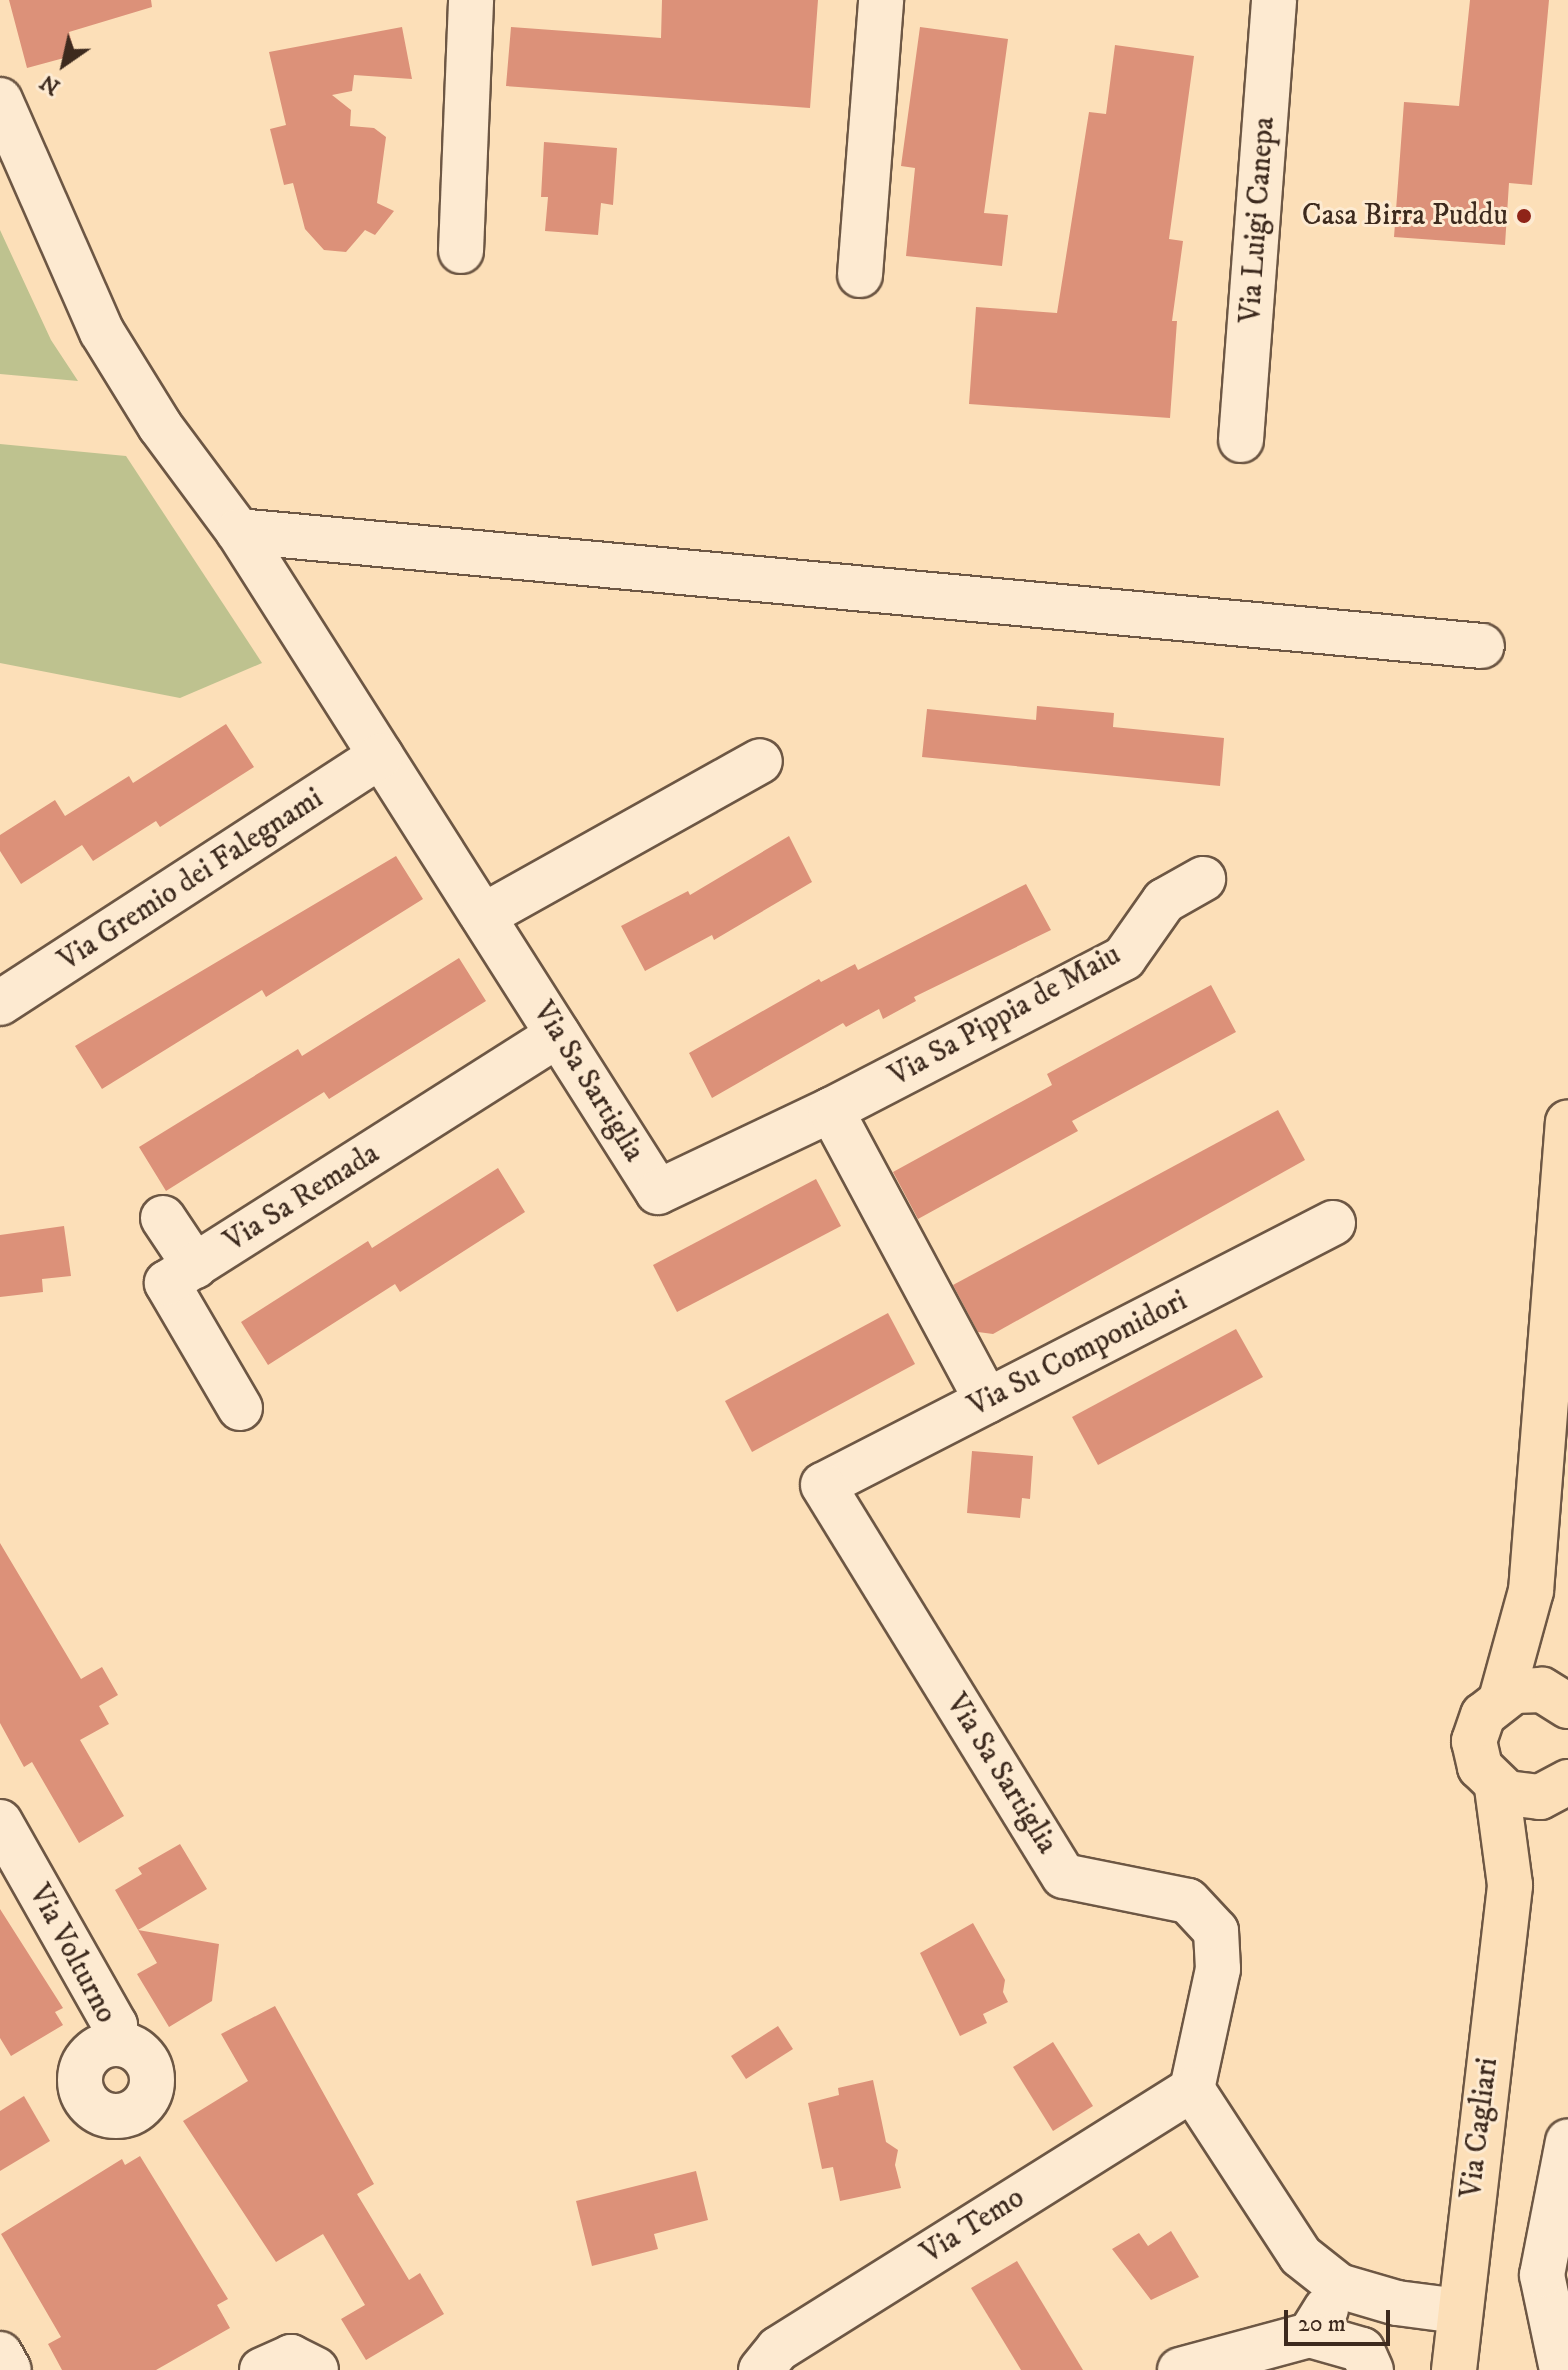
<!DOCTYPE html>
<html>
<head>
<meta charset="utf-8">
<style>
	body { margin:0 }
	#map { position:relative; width:1568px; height:2370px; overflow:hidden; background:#fcdfb8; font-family:"IM FELL DW Pica",serif }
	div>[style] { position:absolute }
	.green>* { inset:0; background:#bec28f }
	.building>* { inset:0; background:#dc9179 }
	.roads { filter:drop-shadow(2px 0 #6d5744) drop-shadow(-2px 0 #6d5744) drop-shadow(0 2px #6d5744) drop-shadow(0 -2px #6d5744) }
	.minor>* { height:44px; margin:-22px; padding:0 22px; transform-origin:22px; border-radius:22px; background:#fdead1 }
	.minor>.ring { margin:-22px; padding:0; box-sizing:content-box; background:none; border:44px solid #fdead1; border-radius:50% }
	.major>* { height:44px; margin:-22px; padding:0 22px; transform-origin:22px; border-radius:22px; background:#fcdfb8 }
	.dots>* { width:22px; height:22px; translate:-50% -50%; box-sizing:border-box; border:4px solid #fdead1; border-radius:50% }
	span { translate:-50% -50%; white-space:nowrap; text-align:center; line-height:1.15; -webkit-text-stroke:6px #fdead1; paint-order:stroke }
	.poi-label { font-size:30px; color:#3d2a1e }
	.right { translate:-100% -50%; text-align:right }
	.street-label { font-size:30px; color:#3d2a1e }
	.north { position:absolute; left:24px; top:24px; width:80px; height:80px; -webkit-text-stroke:6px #fdead1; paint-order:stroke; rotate:214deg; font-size:22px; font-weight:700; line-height:32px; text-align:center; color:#3d2a1e }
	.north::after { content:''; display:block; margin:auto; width:28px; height:36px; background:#3d2a1e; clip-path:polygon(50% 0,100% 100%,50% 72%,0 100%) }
	.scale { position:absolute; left:1284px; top:2310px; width:106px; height:36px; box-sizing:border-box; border:4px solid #3d2a1e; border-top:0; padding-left:10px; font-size:24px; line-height:28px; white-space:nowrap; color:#3d2a1e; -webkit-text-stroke:6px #fdead1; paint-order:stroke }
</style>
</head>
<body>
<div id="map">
	<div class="green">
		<i style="clip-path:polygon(0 230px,51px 340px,78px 381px,0 374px)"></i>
		<i style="clip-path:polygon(0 444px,126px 456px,262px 663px,180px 698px,0 663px)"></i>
	</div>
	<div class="building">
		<i style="clip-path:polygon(9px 0,151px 0,152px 7px,69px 32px,75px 55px,27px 68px)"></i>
		<i style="clip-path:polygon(662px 0,818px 0,810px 108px,506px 86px,511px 27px,661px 38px)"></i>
		<i style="clip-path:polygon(1470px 0,1549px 0,1532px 185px,1509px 183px,1505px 245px,1394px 237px,1404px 102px,1459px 106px)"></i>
		<i style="clip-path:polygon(402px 27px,412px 79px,354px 75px,352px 91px,332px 95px,351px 110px,350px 126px,374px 128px,386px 137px,377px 203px,394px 211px,375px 235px,365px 230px,346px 252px,324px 250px,305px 229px,293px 183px,284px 185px,270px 129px,286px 125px,269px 52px)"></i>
		<i style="clip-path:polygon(920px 27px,1008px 39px,984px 213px,1008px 215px,1002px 266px,906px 256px,915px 168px,901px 166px)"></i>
		<i style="clip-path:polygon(1115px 45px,1194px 56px,1169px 239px,1183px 241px,1172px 321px,1177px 321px,1170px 418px,969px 404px,976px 307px,1057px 313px,1089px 112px,1106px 114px)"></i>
		<i style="clip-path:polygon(544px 142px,617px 148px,613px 205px,601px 203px,598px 235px,545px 231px,548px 197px,541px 197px)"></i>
		<i style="clip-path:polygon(1037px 706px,1114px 713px,1113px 727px,1224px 738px,1220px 786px,922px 757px,927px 709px,1036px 720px)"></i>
		<i style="clip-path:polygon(226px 724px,254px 767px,160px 827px,156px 821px,93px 861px,82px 845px,21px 884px,0 851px,0 835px,55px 800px,65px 816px,129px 776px,133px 783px)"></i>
		<i style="clip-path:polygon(789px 836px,812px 882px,714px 940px,712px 935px,645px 971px,621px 926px,688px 891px,690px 895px)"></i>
		<i style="clip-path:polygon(396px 856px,423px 899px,266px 997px,262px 990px,102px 1089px,75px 1046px)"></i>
		<i style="clip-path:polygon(1026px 884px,1051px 930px,914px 997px,916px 1001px,883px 1019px,879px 1009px,846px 1027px,843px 1023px,712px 1098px,689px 1053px,819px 979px,821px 982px,855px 964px,858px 970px)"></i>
		<i style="clip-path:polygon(459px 958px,486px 1001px,329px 1099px,324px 1092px,166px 1191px,139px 1147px,298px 1049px,302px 1056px)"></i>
		<i style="clip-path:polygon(1211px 985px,1236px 1032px,1072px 1121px,1078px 1131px,918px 1219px,893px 1172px,1052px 1085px,1047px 1074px)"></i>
		<i style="clip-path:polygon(1278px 1110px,1305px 1160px,993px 1334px,978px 1332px,953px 1285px)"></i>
		<i style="clip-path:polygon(498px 1168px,525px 1212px,400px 1292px,395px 1284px,268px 1365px,241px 1322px,368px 1241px,372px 1248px)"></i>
		<i style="clip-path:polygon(816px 1179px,841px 1226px,677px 1312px,653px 1265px)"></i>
		<i style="clip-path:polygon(64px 1226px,71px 1276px,42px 1279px,43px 1292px,0 1297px,0 1235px)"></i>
		<i style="clip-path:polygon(888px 1313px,915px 1364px,752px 1452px,725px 1401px)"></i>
		<i style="clip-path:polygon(1236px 1329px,1263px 1377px,1098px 1465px,1072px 1417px)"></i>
		<i style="clip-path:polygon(972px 1451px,1033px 1456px,1030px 1499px,1022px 1498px,1020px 1518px,967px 1513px)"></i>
		<i style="clip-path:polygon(0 1543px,81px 1679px,102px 1667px,118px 1695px,99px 1706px,109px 1724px,80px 1740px,124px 1816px,79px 1843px,32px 1762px,24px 1767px,0 1723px)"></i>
		<i style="clip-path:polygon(180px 1844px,207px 1889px,138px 1930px,115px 1890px,142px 1874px,138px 1868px)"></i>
		<i style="clip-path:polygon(0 1909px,63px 2008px,55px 2012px,63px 2025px,11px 2056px,0 2038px)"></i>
		<i style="clip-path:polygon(973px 1923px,1005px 1980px,1003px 1992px,1008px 2002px,983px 2014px,987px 2023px,960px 2036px,920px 1953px)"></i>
		<i style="clip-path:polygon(138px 1930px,219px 1944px,212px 2001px,169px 2027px,137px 1974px,157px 1963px)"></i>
		<i style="clip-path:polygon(275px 2006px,374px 2184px,357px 2194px,409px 2280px,420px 2273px,444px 2314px,366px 2360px,341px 2319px,365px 2305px,323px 2234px,276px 2262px,183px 2121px,248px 2081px,221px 2034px)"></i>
		<i style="clip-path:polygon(778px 2026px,793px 2049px,746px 2079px,731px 2056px)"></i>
		<i style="clip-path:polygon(1053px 2042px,1093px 2106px,1053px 2131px,1013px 2067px)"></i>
		<i style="clip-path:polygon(873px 2080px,886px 2142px,898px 2150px,895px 2165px,901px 2188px,840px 2201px,833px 2167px,822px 2169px,808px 2103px,839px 2095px,838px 2088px)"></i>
		<i style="clip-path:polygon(24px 2096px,50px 2141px,0 2171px,0 2111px)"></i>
		<i style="clip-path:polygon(140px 2156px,228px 2299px,217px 2305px,230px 2328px,156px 2370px,62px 2370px,48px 2344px,61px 2337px,1px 2234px,122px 2159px,125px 2165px)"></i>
		<i style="clip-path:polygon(696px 2171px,708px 2220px,654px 2234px,658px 2249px,592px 2266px,576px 2201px)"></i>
		<i style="clip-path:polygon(1171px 2231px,1199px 2277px,1151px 2300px,1112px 2249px,1139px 2233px,1148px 2246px)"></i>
		<i style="clip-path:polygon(1017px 2261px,1083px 2370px,1021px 2370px,971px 2288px)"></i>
	</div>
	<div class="roads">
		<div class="minor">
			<i style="left:0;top:100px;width:253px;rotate:66.3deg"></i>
			<i style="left:102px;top:332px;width:110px;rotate:58.3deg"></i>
			<i style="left:160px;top:426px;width:131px;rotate:53.4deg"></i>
			<i style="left:238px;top:531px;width:783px;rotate:57.57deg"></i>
			<i style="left:658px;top:1192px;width:191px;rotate:-25.4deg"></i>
			<i style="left:831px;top:1110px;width:330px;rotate:-27.4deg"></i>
			<i style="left:1124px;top:958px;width:70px;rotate:-54.9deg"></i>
			<i style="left:1164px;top:901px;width:45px;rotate:-29.4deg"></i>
			<i style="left:461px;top:251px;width:251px;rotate:-87.7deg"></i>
			<i style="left:860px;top:275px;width:276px;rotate:-85.6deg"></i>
			<i style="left:1241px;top:440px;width:441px;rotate:-85.7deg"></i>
			<i style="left:238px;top:531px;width:1249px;rotate:5.28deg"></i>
			<i style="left:483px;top:916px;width:317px;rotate:-29.2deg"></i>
			<i style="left:0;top:1003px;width:454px;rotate:-33deg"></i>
			<i style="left:831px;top:1110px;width:330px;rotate:61.8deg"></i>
			<i style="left:163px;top:1218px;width:58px;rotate:56.3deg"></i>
			<i style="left:1333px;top:1223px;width:573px;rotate:152.81deg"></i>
			<i style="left:823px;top:1485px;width:459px;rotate:58.4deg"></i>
			<i style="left:1064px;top:1876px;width:126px;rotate:11.4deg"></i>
			<i style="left:1188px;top:1901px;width:41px;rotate:47deg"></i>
			<i style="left:1216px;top:1931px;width:38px;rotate:87deg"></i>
			<i style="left:1218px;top:1969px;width:123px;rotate:102.2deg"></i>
			<i style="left:1192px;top:2089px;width:199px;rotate:56.9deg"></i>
			<i style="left:1301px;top:2256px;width:48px;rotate:38.3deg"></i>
			<i style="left:1339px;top:2286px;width:60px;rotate:16.3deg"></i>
			<i style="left:1397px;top:2303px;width:63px;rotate:7.4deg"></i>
			<i style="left:240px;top:1408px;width:145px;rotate:-120.3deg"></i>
			<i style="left:167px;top:1283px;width:463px;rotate:-32.4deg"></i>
			<i style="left:0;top:1822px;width:233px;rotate:60.5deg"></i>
			<i style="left:115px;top:2025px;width:19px;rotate:87deg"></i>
			<i class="ring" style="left:80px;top:2044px;width:28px;height:28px"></i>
			<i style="left:1326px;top:2309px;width:31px;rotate:122deg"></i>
			<i style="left:1310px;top:2335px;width:54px;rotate:16.1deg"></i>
			<i style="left:1362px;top:2350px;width:22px;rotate:66deg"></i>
			<i style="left:0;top:2354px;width:18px;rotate:61deg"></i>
			<i style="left:262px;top:2370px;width:32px;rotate:-24deg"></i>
			<i style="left:291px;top:2357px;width:28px;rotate:27deg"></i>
			<i style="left:761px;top:2370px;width:27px;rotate:-51deg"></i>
			<i style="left:778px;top:2349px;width:489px;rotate:-32.1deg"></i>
			<i style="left:1180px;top:2370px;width:135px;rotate:-15.1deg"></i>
			<i style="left:1562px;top:2370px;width:97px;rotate:-101.9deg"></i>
			<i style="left:1542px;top:2275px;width:136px;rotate:-79deg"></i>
		</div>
		<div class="major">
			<i style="left:1502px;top:1696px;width:109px;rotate:-74.6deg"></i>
			<i style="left:1531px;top:1591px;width:470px;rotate:-85.5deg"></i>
			<i style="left:1568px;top:1706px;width:31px;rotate:-148deg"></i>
			<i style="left:1542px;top:1690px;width:28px;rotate:178deg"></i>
			<i style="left:1514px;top:1691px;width:39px;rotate:142deg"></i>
			<i style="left:1483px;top:1715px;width:28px;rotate:109deg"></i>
			<i style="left:1474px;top:1741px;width:27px;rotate:77deg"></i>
			<i style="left:1480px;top:1767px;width:37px;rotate:44deg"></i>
			<i style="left:1507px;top:1793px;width:33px;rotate:7deg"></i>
			<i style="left:1540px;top:1797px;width:32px;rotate:-28deg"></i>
			<i style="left:1454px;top:2370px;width:488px;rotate:-83.4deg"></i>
			<i style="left:1510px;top:1885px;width:99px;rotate:-97.6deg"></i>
		</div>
	</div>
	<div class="dots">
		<i style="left:1524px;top:216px;background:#8f2418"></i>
	</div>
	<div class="poi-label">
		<span class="right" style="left:1508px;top:216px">Casa Birra Puddu</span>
	</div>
	<div class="street-label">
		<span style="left:1258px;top:220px;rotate:-86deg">Via Luigi Canepa</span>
		<span style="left:191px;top:880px;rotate:-33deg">Via Gremio dei Falegnami</span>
		<span style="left:1005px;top:1016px;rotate:-29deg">Via Sa Pippia de Maiu</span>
		<span style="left:588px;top:1082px;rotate:58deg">Via Sa Sartiglia</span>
		<span style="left:302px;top:1198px;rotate:-32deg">Via Sa Remada</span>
		<span style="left:1078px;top:1354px;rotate:-27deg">Via Su Componidori</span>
		<span style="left:1001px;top:1774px;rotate:58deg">Via Sa Sartiglia</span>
		<span style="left:72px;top:1954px;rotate:62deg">Via Volturno</span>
		<span style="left:1480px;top:2128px;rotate:-83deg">Via Cagliari</span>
		<span style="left:973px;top:2226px;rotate:-32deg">Via Temo</span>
	</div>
	<div class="north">N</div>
	<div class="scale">20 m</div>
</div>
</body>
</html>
